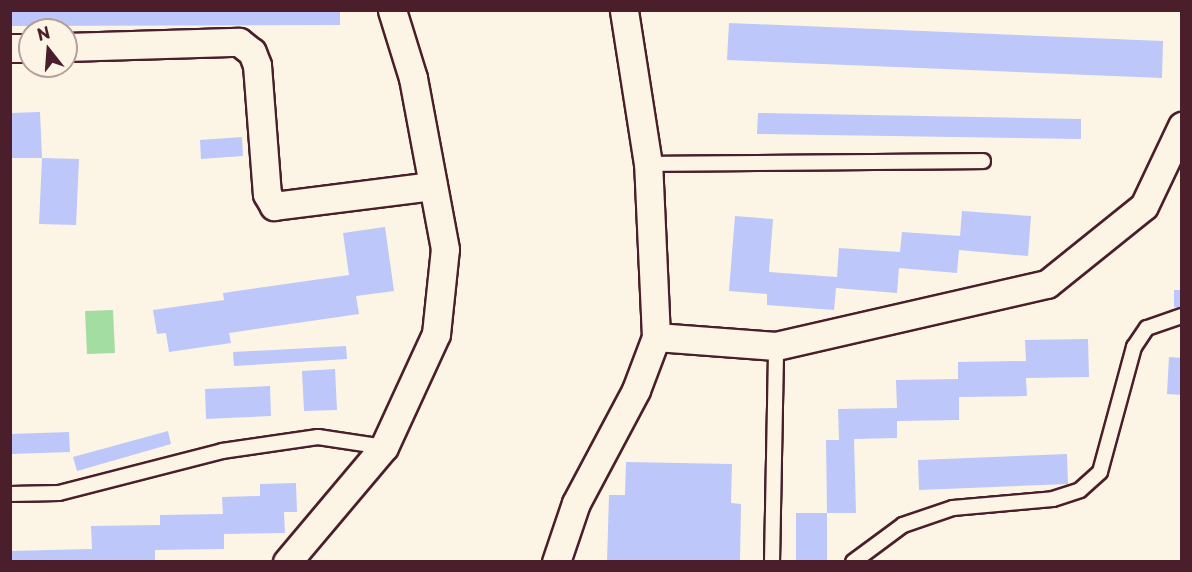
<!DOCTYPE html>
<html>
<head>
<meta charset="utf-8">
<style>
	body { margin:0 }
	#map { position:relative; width:1192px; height:572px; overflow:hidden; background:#fcf5e5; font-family:"Playpen Sans",sans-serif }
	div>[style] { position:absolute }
	.green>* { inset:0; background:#a4dda2 }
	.building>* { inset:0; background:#bdc7f9 }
	.roads { filter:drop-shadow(2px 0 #4a1f2b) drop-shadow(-2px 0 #4a1f2b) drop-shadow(0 2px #4a1f2b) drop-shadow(0 -2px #4a1f2b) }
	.service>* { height:14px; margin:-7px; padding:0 7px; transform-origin:7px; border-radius:7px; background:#fcf5e5 }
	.minor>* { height:27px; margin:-13.5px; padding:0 13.5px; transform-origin:13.5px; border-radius:13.5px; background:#fcf5e5 }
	span { translate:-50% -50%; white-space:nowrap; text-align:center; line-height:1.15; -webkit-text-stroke:4.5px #fcf5e5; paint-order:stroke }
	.frame { position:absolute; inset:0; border:12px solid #4a1f2b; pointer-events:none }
	.north { position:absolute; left:18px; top:18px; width:60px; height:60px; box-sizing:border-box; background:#fcf5e5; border:2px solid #b59f9b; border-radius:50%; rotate:343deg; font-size:16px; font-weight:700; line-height:24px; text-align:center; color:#4a1f2b }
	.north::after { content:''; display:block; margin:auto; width:21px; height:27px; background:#4a1f2b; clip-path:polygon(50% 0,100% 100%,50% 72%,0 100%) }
</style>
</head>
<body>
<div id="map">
	<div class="green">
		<i style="clip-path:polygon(113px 310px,115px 353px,87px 354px,85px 311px)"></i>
	</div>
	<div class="building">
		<i style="clip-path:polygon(10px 10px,340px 10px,340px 25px,10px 26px)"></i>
		<i style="clip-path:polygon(729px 23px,1163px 41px,1162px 78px,727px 60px)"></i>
		<i style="clip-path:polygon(40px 112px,42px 158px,10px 158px,10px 113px)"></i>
		<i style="clip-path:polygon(758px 113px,1081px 119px,1081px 139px,757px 134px)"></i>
		<i style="clip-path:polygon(242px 137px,243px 156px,201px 159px,200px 140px)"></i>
		<i style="clip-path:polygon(42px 158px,79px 159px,76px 225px,39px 224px)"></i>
		<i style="clip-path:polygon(962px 211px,1031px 216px,1028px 256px,959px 250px,957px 273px,899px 268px,897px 293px,836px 288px,834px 310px,767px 305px,767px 294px,729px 291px,735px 216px,773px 219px,769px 272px,837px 277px,839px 248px,900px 252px,902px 232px,960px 236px)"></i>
		<i style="clip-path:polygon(385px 227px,394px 291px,356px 296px,359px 314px,229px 333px,231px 343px,169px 352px,166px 333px,157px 334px,153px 310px,224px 300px,223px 293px,349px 275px,343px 233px)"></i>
		<i style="clip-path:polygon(1174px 290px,1182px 290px,1182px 307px,1174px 307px)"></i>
		<i style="clip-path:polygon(1088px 339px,1089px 377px,1026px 378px,1027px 396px,959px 397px,959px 420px,897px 421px,897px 438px,854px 439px,856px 513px,827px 513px,827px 562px,796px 562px,796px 513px,827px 513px,826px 440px,839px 440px,838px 409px,897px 408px,896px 380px,958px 379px,958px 362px,1026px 361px,1025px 340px)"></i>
		<i style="clip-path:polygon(346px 346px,347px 359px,234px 366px,233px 352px)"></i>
		<i style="clip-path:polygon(1169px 357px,1182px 358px,1182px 395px,1167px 394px)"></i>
		<i style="clip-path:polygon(335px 369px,337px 410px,304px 411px,302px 371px)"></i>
		<i style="clip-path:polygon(270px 386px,271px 416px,206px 419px,205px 389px)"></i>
		<i style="clip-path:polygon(168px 431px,171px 444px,77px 471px,73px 457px)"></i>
		<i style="clip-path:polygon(69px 432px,70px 452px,10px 454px,10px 434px)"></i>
		<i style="clip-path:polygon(1067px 454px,1068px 484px,919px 490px,918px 460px)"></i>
		<i style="clip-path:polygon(626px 462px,732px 464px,731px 503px,741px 504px,740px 562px,607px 562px,609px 495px,625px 495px)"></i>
		<i style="clip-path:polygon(296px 483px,297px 512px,284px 512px,285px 533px,224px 534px,224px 549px,155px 550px,155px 562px,10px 562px,10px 551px,92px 549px,91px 526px,160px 525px,160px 515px,223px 514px,222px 497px,260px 496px,260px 484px)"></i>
	</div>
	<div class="roads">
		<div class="service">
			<i style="left:648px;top:164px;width:335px;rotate:-0.5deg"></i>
			<i style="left:10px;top:494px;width:49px;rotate:-1.2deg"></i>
			<i style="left:59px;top:493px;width:168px;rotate:-14.4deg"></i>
			<i style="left:222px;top:451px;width:97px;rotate:-8.3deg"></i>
			<i style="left:318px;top:437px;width:67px;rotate:8.6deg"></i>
			<i style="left:772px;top:562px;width:216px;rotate:-88.9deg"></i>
			<i style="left:853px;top:562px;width:62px;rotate:-36.5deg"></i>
			<i style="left:903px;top:525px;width:53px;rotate:-18.8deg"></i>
			<i style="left:953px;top:508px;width:100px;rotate:-5.1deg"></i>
			<i style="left:1053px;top:499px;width:28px;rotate:-18deg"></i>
			<i style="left:1080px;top:490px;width:27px;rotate:-42deg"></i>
			<i style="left:1100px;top:472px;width:130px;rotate:-74.8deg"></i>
			<i style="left:1134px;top:347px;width:23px;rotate:-56deg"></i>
			<i style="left:1147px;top:328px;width:37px;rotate:-19deg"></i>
		</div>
		<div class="minor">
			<i style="left:66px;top:47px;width:173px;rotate:-1.7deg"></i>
			<i style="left:239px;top:42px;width:16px;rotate:38deg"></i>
			<i style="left:252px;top:52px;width:14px;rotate:69deg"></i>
			<i style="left:257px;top:65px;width:129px;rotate:85.6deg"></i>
			<i style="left:267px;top:194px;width:14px;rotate:60deg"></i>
			<i style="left:274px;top:206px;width:160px;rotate:-7.2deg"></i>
			<i style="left:10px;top:48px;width:20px"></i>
			<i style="left:656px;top:337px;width:120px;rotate:4.3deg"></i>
			<i style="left:776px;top:346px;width:278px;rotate:-12.9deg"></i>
			<i style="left:1047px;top:284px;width:124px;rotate:-38.8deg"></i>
			<i style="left:1144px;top:206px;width:89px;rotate:-64.6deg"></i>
			<i style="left:287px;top:562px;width:150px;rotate:-49.9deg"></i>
			<i style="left:384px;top:447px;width:124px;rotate:-65.3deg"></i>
			<i style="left:436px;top:334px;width:85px;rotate:-84deg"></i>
			<i style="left:445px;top:249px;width:174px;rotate:-100.6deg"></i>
			<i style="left:413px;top:78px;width:71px;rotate:-107.2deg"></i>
			<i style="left:556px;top:562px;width:62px;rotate:-71.3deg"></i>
			<i style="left:576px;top:503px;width:128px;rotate:-62deg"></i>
			<i style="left:636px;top:390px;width:57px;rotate:-69.3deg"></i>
			<i style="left:656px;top:337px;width:173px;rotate:-92.6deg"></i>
			<i style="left:648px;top:164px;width:156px;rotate:-98.9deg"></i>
		</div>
	</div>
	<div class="frame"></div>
	<div class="north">N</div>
</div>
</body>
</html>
